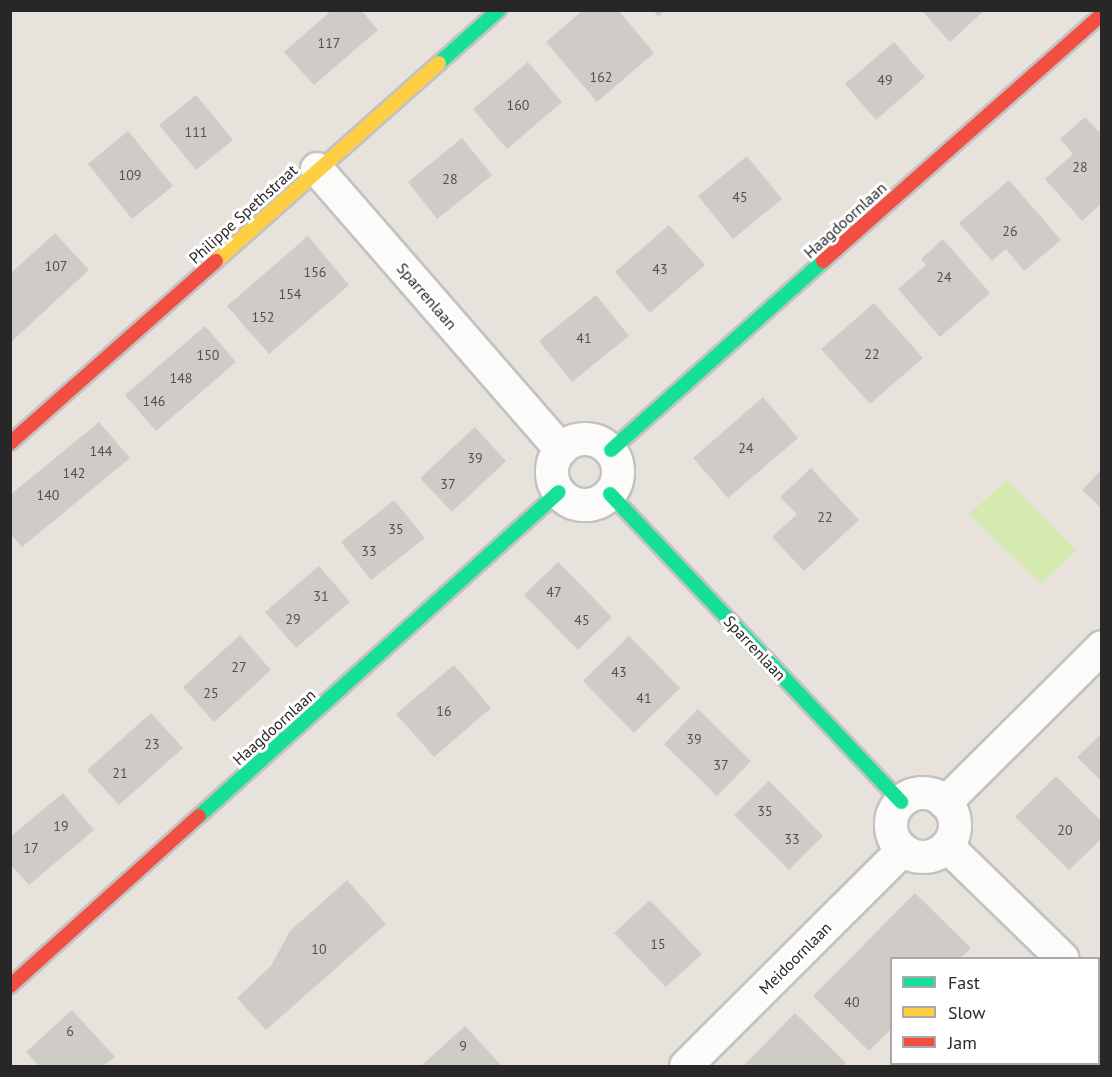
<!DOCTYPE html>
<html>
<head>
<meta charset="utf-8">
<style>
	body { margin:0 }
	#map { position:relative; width:1112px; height:1077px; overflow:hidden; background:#e7e2dc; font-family:"PT Sans",sans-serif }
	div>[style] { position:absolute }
	.pitch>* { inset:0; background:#d4eaae }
	.building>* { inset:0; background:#cfccc7 }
	.roads { filter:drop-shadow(2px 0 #c3c2c2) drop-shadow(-2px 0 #c3c2c2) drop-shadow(0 2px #c3c2c2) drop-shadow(0 -2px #c3c2c2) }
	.street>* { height:32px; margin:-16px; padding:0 16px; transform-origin:16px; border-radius:16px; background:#fbfbfa }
	.street>.ring { margin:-16px; padding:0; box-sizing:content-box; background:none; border:32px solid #fbfbfa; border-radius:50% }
	.fast>* { height:14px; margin:-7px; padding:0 7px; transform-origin:7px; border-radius:7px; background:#16e098 }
	.slow>* { height:14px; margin:-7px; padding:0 7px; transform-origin:7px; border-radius:7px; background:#ffcf43 }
	.jam>* { height:14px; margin:-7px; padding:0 7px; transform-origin:7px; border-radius:7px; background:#f24e42 }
	span { translate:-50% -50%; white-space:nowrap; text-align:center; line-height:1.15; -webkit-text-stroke:6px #fff; paint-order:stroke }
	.number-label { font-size:14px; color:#525150 }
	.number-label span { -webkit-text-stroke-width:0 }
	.street-label { font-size:16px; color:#272727 }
	.frame { position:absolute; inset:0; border:12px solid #272727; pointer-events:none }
	.legend { position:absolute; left:890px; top:957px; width:210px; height:108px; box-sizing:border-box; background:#fff; border:2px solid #a9a9a9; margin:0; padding:8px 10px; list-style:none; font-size:18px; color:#272727 }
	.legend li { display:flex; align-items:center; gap:12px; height:30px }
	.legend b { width:30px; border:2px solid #a9a9a9 }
</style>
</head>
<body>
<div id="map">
	<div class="pitch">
		<i style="clip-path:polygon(1007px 480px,1076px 550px,1041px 584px,969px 514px)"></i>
	</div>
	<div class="building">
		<i style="clip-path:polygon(332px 10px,361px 10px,378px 30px,314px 85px,284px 52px)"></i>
		<i style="clip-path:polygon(583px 10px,618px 10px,654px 53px,597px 102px,546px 42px)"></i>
		<i style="clip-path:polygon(653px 10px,665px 10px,658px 17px)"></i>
		<i style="clip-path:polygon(921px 10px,985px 10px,950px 42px)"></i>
		<i style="clip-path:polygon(894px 42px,925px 77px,876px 120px,845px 84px)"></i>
		<i style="clip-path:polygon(528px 62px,562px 102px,507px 149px,473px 109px)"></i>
		<i style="clip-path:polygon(196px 95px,233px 140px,196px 170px,159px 125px)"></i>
		<i style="clip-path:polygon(1085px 117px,1102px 135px,1102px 203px,1082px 221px,1045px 179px,1073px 154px,1060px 139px)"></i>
		<i style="clip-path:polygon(128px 131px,173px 186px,132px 219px,88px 164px)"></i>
		<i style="clip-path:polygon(462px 138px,492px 175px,437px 219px,408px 182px)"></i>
		<i style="clip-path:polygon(747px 156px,782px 199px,733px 239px,698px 196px)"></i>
		<i style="clip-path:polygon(1009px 180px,1061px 240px,1024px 271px,1006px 249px,992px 261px,959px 223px)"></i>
		<i style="clip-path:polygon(669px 225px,705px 265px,650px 313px,615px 272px)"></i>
		<i style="clip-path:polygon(55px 233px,89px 270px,10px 343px,10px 274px)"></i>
		<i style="clip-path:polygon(308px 236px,349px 285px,269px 354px,227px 306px)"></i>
		<i style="clip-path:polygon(943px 239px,990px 293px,940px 337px,898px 289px,926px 265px,921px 259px)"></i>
		<i style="clip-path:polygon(596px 295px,629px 336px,572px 382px,539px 341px)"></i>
		<i style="clip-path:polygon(874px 303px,923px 358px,870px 404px,821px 349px)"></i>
		<i style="clip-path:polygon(205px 326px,236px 362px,156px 431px,125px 395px)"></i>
		<i style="clip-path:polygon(763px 397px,798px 438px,728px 498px,693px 458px)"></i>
		<i style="clip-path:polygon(99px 422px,130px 458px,22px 547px,10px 534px,10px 495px)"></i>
		<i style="clip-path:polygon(475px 427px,506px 461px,452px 512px,420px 478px)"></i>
		<i style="clip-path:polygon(811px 468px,859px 520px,804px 571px,772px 537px,797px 514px,780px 497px)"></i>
		<i style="clip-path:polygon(1102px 469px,1102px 509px,1082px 490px)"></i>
		<i style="clip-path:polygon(394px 500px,425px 538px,371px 580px,341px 542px)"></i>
		<i style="clip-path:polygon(558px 562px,612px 617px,578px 650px,524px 595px)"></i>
		<i style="clip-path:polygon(319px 566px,350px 602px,296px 648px,265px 612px)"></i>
		<i style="clip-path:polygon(240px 635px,271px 670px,214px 722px,183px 687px)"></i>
		<i style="clip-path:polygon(629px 636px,680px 688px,634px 733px,583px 681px)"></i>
		<i style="clip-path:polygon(454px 665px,491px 708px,434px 757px,396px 714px)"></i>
		<i style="clip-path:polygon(698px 709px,751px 761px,717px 796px,664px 744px)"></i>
		<i style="clip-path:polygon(151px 713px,183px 748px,119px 805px,87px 770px)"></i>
		<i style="clip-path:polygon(1102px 733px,1102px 782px,1077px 757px)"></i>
		<i style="clip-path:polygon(1056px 776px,1102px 822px,1102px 838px,1069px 870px,1015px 817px)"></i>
		<i style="clip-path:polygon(769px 781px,823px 836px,789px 870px,734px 815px)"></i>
		<i style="clip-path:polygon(63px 793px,94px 830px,29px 885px,10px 864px,10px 837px)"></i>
		<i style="clip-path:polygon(347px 880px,386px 924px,266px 1030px,237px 998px,271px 966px,290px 931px)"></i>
		<i style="clip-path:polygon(915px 893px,971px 948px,961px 958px,892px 958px,892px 1028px,869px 1051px,813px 996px)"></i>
		<i style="clip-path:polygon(650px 900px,702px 954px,666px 987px,614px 933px)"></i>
		<i style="clip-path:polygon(72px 1010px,115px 1057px,103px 1066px,39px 1066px,26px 1052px)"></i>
		<i style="clip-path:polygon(795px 1013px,846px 1063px,843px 1066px,743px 1066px)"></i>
		<i style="clip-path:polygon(465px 1026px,502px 1066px,421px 1066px)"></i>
	</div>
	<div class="roads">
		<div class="street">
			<i style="left:317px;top:169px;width:372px;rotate:49deg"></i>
			<i class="ring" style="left:552px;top:439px;width:34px;height:34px"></i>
			<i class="ring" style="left:891px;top:793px;width:32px;height:32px"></i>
			<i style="left:945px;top:803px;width:221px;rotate:-44.8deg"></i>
			<i style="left:947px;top:846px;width:161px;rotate:44.2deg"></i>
			<i style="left:1098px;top:994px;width:5px;rotate:37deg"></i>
			<i style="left:686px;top:1066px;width:306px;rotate:-44.9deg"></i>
		</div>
		<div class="fast">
			<i style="left:439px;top:63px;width:80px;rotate:-41.5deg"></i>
			<i style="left:611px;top:450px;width:284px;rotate:-41.7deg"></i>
			<i style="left:610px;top:494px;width:424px;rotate:46.6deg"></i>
			<i style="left:199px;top:816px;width:484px;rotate:-42deg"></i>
		</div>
		<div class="slow">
			<i style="left:216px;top:261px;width:298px;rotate:-41.6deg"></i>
		</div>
		<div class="jam">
			<i style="left:823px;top:261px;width:373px;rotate:-41.5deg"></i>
			<i style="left:10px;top:443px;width:275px;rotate:-41.5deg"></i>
			<i style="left:10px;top:986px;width:254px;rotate:-42deg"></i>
		</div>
	</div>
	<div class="number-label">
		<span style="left:329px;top:43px">117</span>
		<span style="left:601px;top:77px">162</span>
		<span style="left:885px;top:80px">49</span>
		<span style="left:518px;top:105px">160</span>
		<span style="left:196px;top:132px">111</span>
		<span style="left:1080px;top:167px">28</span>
		<span style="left:130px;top:175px">109</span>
		<span style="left:450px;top:179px">28</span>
		<span style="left:740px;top:197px">45</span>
		<span style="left:1010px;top:231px">26</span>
		<span style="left:56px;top:266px">107</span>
		<span style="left:660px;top:269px">43</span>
		<span style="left:315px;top:272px">156</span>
		<span style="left:944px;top:277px">24</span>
		<span style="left:290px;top:294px">154</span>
		<span style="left:263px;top:317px">152</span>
		<span style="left:584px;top:338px">41</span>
		<span style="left:872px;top:354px">22</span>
		<span style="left:208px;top:355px">150</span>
		<span style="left:181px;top:378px">148</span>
		<span style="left:154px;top:401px">146</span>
		<span style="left:746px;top:448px">24</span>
		<span style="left:101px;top:451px">144</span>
		<span style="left:475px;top:458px">39</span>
		<span style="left:74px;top:473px">142</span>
		<span style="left:448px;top:484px">37</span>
		<span style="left:48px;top:495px">140</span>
		<span style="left:825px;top:517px">22</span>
		<span style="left:396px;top:529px">35</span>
		<span style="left:369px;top:551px">33</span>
		<span style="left:554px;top:592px">47</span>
		<span style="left:321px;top:596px">31</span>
		<span style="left:293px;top:619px">29</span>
		<span style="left:582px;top:620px">45</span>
		<span style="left:239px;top:667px">27</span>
		<span style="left:619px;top:672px">43</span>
		<span style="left:211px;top:693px">25</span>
		<span style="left:644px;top:698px">41</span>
		<span style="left:444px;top:711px">16</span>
		<span style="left:694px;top:739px">39</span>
		<span style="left:152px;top:744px">23</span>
		<span style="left:721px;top:765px">37</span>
		<span style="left:120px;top:773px">21</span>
		<span style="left:765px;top:811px">35</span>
		<span style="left:61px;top:826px">19</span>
		<span style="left:1065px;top:830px">20</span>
		<span style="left:792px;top:839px">33</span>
		<span style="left:31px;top:848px">17</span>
		<span style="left:658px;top:944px">15</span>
		<span style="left:319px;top:949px">10</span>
		<span style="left:852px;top:1002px">40</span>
		<span style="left:70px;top:1031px">6</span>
		<span style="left:463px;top:1046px">9</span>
	</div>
	<div class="street-label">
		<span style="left:243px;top:214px;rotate:-42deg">Philippe Spethstraat</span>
		<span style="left:845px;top:220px;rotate:-42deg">Haagdoornlaan</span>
		<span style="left:427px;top:296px;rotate:49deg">Sparrenlaan</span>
		<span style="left:755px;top:648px;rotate:47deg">Sparrenlaan</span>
		<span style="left:274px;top:727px;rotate:-42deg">Haagdoornlaan</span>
		<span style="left:795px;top:958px;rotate:-45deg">Meidoornlaan</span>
	</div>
	<div class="frame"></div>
	<ul class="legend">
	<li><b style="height:8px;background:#16e098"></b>Fast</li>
	<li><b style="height:8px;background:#ffcf43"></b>Slow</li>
	<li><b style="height:8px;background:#f24e42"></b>Jam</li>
	</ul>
</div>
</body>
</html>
